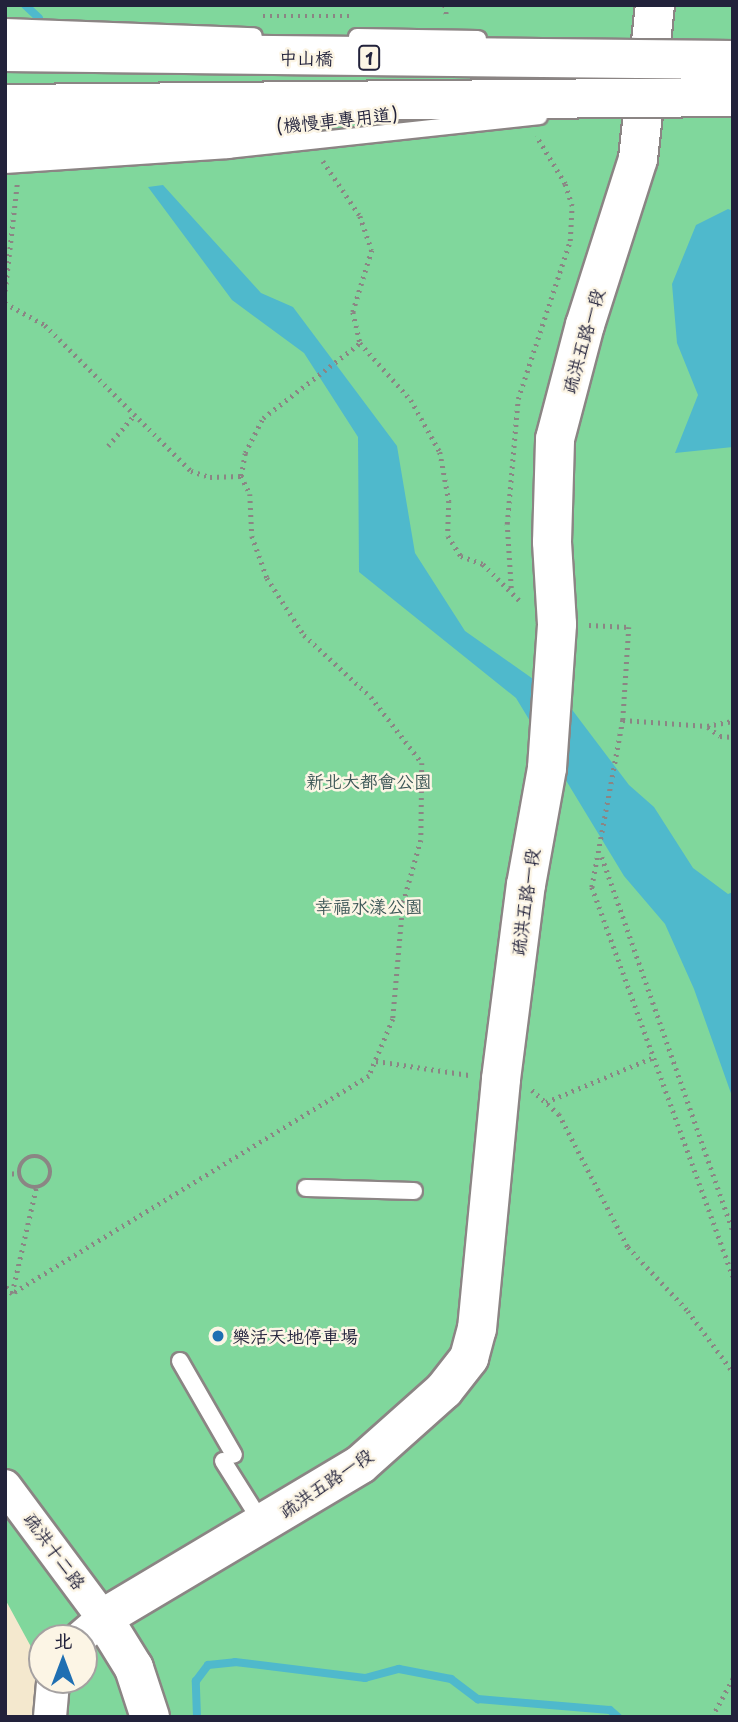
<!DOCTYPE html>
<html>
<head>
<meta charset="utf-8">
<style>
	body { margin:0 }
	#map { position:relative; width:738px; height:1722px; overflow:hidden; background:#f4e8ce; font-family:"Playpen Sans","LXGW WenKai TC",sans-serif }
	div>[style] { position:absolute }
	.green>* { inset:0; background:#80d79c }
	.water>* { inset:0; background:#4fb9cc }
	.stream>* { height:8px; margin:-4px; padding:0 4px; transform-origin:4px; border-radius:4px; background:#4fb9cc }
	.path>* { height:4.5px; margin-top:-2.25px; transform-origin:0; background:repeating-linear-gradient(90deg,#8b8584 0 2px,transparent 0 7px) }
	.path>.ring { margin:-2.25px; padding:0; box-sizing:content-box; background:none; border:4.5px solid #8b8584; border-radius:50% }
	.roads { filter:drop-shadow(2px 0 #8b8584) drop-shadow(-2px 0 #8b8584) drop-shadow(0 2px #8b8584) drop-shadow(0 -2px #8b8584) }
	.lane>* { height:16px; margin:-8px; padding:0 8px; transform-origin:8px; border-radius:8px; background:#fff }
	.street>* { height:32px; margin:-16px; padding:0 16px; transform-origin:16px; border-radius:16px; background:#fff }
	.secondary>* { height:38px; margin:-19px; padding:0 19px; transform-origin:19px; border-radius:19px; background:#fff }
	.bridges { filter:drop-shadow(2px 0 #8b8584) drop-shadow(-2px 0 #8b8584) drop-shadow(0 2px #8b8584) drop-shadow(0 -2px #8b8584) }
	.lane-bridge>* { height:16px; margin:-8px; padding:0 8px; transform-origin:8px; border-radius:8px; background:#fff }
	.highway-bridge>* { height:38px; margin:-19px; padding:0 19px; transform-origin:19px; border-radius:19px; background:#fff }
	.dots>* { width:19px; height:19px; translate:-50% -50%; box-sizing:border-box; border:4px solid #fcf5e5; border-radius:50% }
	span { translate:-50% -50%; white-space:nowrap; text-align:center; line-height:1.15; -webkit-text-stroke:5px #fcf5e5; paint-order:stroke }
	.shield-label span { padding:2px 5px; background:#fcf5e5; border:2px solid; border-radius:5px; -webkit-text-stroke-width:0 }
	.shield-label { font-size:16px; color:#22223b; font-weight:700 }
	.street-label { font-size:18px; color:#22223b }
	.park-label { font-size:18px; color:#3e5858 }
	.poi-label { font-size:18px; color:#22223b }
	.left { translate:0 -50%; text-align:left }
	.frame { position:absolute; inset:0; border:7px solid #22223b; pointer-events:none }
	.north { position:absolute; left:28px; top:1624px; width:70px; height:70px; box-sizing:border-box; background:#fcf5e5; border:2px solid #a5a1a1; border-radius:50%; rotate:0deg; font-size:19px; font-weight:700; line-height:28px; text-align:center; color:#22223b }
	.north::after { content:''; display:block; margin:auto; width:24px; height:32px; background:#1f6fb2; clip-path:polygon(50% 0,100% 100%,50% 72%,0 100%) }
</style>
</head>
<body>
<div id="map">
	<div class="green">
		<i style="clip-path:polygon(5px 5px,733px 5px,733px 1717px,69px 1717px,49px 1680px,84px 1680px,84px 1638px,42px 1638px,42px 1667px,5px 1599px)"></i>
	</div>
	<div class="water">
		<i style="clip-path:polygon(163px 185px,261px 293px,293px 307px,397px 446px,415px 553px,465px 631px,567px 703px,629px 785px,654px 807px,693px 868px,728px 894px,733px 892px,733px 1099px,694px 989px,665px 924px,624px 876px,516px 698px,359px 572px,358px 437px,304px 353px,232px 300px,148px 187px)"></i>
		<i style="clip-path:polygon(728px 209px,733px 211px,733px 447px,675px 453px,698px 395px,677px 343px,672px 284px,696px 225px)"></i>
	</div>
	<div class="stream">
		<i style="left:25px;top:5px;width:19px;rotate:43deg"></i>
		<i style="left:197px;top:1717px;width:36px;rotate:-92deg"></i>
		<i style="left:196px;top:1681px;width:20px;rotate:-53deg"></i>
		<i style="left:208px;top:1665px;width:27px;rotate:-6deg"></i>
		<i style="left:235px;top:1662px;width:131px;rotate:7deg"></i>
		<i style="left:365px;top:1678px;width:35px;rotate:-15deg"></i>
		<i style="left:399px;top:1669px;width:53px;rotate:10.9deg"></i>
		<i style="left:451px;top:1679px;width:34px;rotate:37deg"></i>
		<i style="left:478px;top:1699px;width:132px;rotate:4.8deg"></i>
		<i style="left:610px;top:1710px;width:11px;rotate:41deg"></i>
	</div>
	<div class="path">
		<i style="left:445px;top:5px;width:12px;rotate:81deg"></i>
		<i style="left:263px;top:16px;width:89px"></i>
		<i style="left:323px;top:161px;width:66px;rotate:56.1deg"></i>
		<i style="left:360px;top:216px;width:36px;rotate:71deg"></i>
		<i style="left:372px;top:250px;width:65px;rotate:107deg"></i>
		<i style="left:353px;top:312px;width:32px;rotate:77deg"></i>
		<i style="left:360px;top:343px;width:76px;rotate:48.2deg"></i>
		<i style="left:411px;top:400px;width:60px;rotate:60.9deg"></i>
		<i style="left:440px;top:452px;width:50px;rotate:79.6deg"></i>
		<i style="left:449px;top:501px;width:35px;rotate:92deg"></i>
		<i style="left:448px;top:536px;width:24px;rotate:57deg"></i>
		<i style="left:461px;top:556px;width:23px;rotate:20deg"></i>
		<i style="left:483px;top:564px;width:55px;rotate:45deg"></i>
		<i style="left:5px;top:291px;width:108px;rotate:-83.6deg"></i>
		<i style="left:5px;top:303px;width:46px;rotate:28.8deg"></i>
		<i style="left:45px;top:325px;width:206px;rotate:45deg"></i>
		<i style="left:191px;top:471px;width:20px;rotate:18deg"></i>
		<i style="left:210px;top:477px;width:31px;rotate:-2deg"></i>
		<i style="left:241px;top:476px;width:20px;rotate:63deg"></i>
		<i style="left:250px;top:494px;width:42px;rotate:87.3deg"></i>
		<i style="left:252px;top:536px;width:45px;rotate:70.3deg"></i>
		<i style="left:267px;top:578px;width:68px;rotate:57deg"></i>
		<i style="left:304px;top:635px;width:91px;rotate:42.8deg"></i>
		<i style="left:371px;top:697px;width:83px;rotate:52.3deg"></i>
		<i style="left:422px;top:763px;width:77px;rotate:90.7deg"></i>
		<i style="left:421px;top:840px;width:66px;rotate:105.7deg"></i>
		<i style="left:403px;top:904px;width:115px;rotate:95deg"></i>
		<i style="left:393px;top:1019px;width:62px;rotate:112.8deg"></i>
		<i style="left:369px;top:1076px;width:418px;rotate:148.6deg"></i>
		<i style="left:12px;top:1294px;width:11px;rotate:-131deg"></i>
		<i style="left:108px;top:446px;width:42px;rotate:-49.8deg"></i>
		<i style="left:241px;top:476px;width:23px;rotate:-80deg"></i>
		<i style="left:245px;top:453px;width:39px;rotate:-63deg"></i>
		<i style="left:263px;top:418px;width:123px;rotate:-37.7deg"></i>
		<i style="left:511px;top:588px;width:64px;rotate:-93.6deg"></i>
		<i style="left:507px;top:524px;width:125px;rotate:-85deg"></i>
		<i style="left:518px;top:399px;width:166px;rotate:-71.8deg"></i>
		<i style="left:570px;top:241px;width:35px;rotate:-87deg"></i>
		<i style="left:572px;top:206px;width:23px;rotate:-108deg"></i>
		<i style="left:565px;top:184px;width:56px;rotate:-121.1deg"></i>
		<i style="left:589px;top:625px;width:40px;rotate:2.9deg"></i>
		<i style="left:629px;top:627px;width:93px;rotate:93.7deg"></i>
		<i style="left:623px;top:720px;width:170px;rotate:100.5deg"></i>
		<i style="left:592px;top:887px;width:414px;rotate:70.1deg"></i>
		<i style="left:623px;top:720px;width:84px;rotate:4.1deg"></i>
		<i style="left:707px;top:726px;width:26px;rotate:-11deg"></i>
		<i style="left:708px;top:727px;width:15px;rotate:37deg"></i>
		<i style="left:720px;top:736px;width:13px;rotate:4deg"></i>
		<i style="left:602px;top:857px;width:397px;rotate:70.7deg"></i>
		<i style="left:376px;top:1061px;width:94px;rotate:8.6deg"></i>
		<i style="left:532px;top:1090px;width:36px;rotate:42deg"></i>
		<i style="left:559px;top:1114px;width:150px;rotate:62.6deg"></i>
		<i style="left:628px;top:1247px;width:88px;rotate:46.8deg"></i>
		<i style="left:688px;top:1311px;width:76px;rotate:53.6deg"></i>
		<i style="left:546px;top:1102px;width:117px;rotate:-22.6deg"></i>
		<i class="ring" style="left:19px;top:1156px;width:27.5px;height:27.5px"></i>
		<i style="left:5px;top:1174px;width:15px;rotate:-4deg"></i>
		<i style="left:12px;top:1293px;width:108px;rotate:-77.1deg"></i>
		<i style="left:712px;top:1717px;width:44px;rotate:-61.7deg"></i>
	</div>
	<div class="roads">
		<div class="lane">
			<i style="left:306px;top:1188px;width:108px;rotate:1.6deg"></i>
			<i style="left:180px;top:1361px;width:108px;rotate:60.1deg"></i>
			<i style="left:223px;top:1461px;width:73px;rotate:57.8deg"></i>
		</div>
		<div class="street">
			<i style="left:5px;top:1486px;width:164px;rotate:53.4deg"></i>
			<i style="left:103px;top:1618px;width:30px;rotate:139deg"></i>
			<i style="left:50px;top:1717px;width:37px;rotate:-85deg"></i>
		</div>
		<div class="secondary">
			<i style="left:150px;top:1717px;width:52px;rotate:-108.1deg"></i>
			<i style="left:134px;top:1668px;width:59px;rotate:-121.8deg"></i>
			<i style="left:103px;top:1618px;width:300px;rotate:-30.8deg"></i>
			<i style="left:361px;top:1464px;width:111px;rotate:-41.7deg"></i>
			<i style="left:444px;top:1390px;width:41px;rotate:-52deg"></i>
			<i style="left:469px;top:1358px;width:30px;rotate:-75deg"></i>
			<i style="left:477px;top:1329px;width:251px;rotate:-84.5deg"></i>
			<i style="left:501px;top:1079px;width:196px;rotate:-82.7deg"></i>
			<i style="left:526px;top:885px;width:119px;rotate:-79.8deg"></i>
			<i style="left:547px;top:768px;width:144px;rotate:-86deg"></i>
			<i style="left:557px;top:624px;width:82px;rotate:-93.5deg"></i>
			<i style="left:552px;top:542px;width:103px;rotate:-88.3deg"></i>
			<i style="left:555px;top:439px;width:118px;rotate:-75.3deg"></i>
			<i style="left:585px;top:325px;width:174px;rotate:-72.3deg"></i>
			<i style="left:638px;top:159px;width:155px;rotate:-83.7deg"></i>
		</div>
	</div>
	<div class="bridges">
		<div class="lane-bridge">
			<i style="left:5px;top:27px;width:249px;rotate:2.1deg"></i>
			<i style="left:357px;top:37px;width:121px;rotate:0.9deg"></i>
			<i style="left:5px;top:165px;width:224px;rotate:-3.8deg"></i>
			<i style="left:228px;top:150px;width:313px;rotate:-6.2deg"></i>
		</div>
		<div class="highway-bridge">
			<i style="left:5px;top:52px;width:728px;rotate:0.63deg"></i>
			<i style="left:5px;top:104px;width:728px;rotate:-0.55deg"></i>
			<i style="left:5px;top:142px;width:296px;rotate:-3.7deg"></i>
		</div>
	</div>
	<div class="dots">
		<i style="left:218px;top:1336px;background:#1f6fb2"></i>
	</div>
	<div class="shield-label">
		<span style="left:369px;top:58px">1</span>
	</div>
	<div class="street-label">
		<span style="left:306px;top:58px;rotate:1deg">中山橋</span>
		<span style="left:337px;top:120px;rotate:-6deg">(機慢車專用道)</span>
		<span style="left:583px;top:341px;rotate:-74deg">疏洪五路一段</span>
		<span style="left:525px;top:902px;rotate:-82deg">疏洪五路一段</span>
		<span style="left:326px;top:1483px;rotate:-34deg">疏洪五路一段</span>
		<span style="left:55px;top:1551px;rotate:54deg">疏洪十二路</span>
	</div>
	<div class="park-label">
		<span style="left:369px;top:781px">新北大都會公園</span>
		<span style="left:369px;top:906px">幸福水漾公園</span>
	</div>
	<div class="poi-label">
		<span class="left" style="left:232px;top:1336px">樂活天地停車場</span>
	</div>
	<div class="frame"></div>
	<div class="north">北</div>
</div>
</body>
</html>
